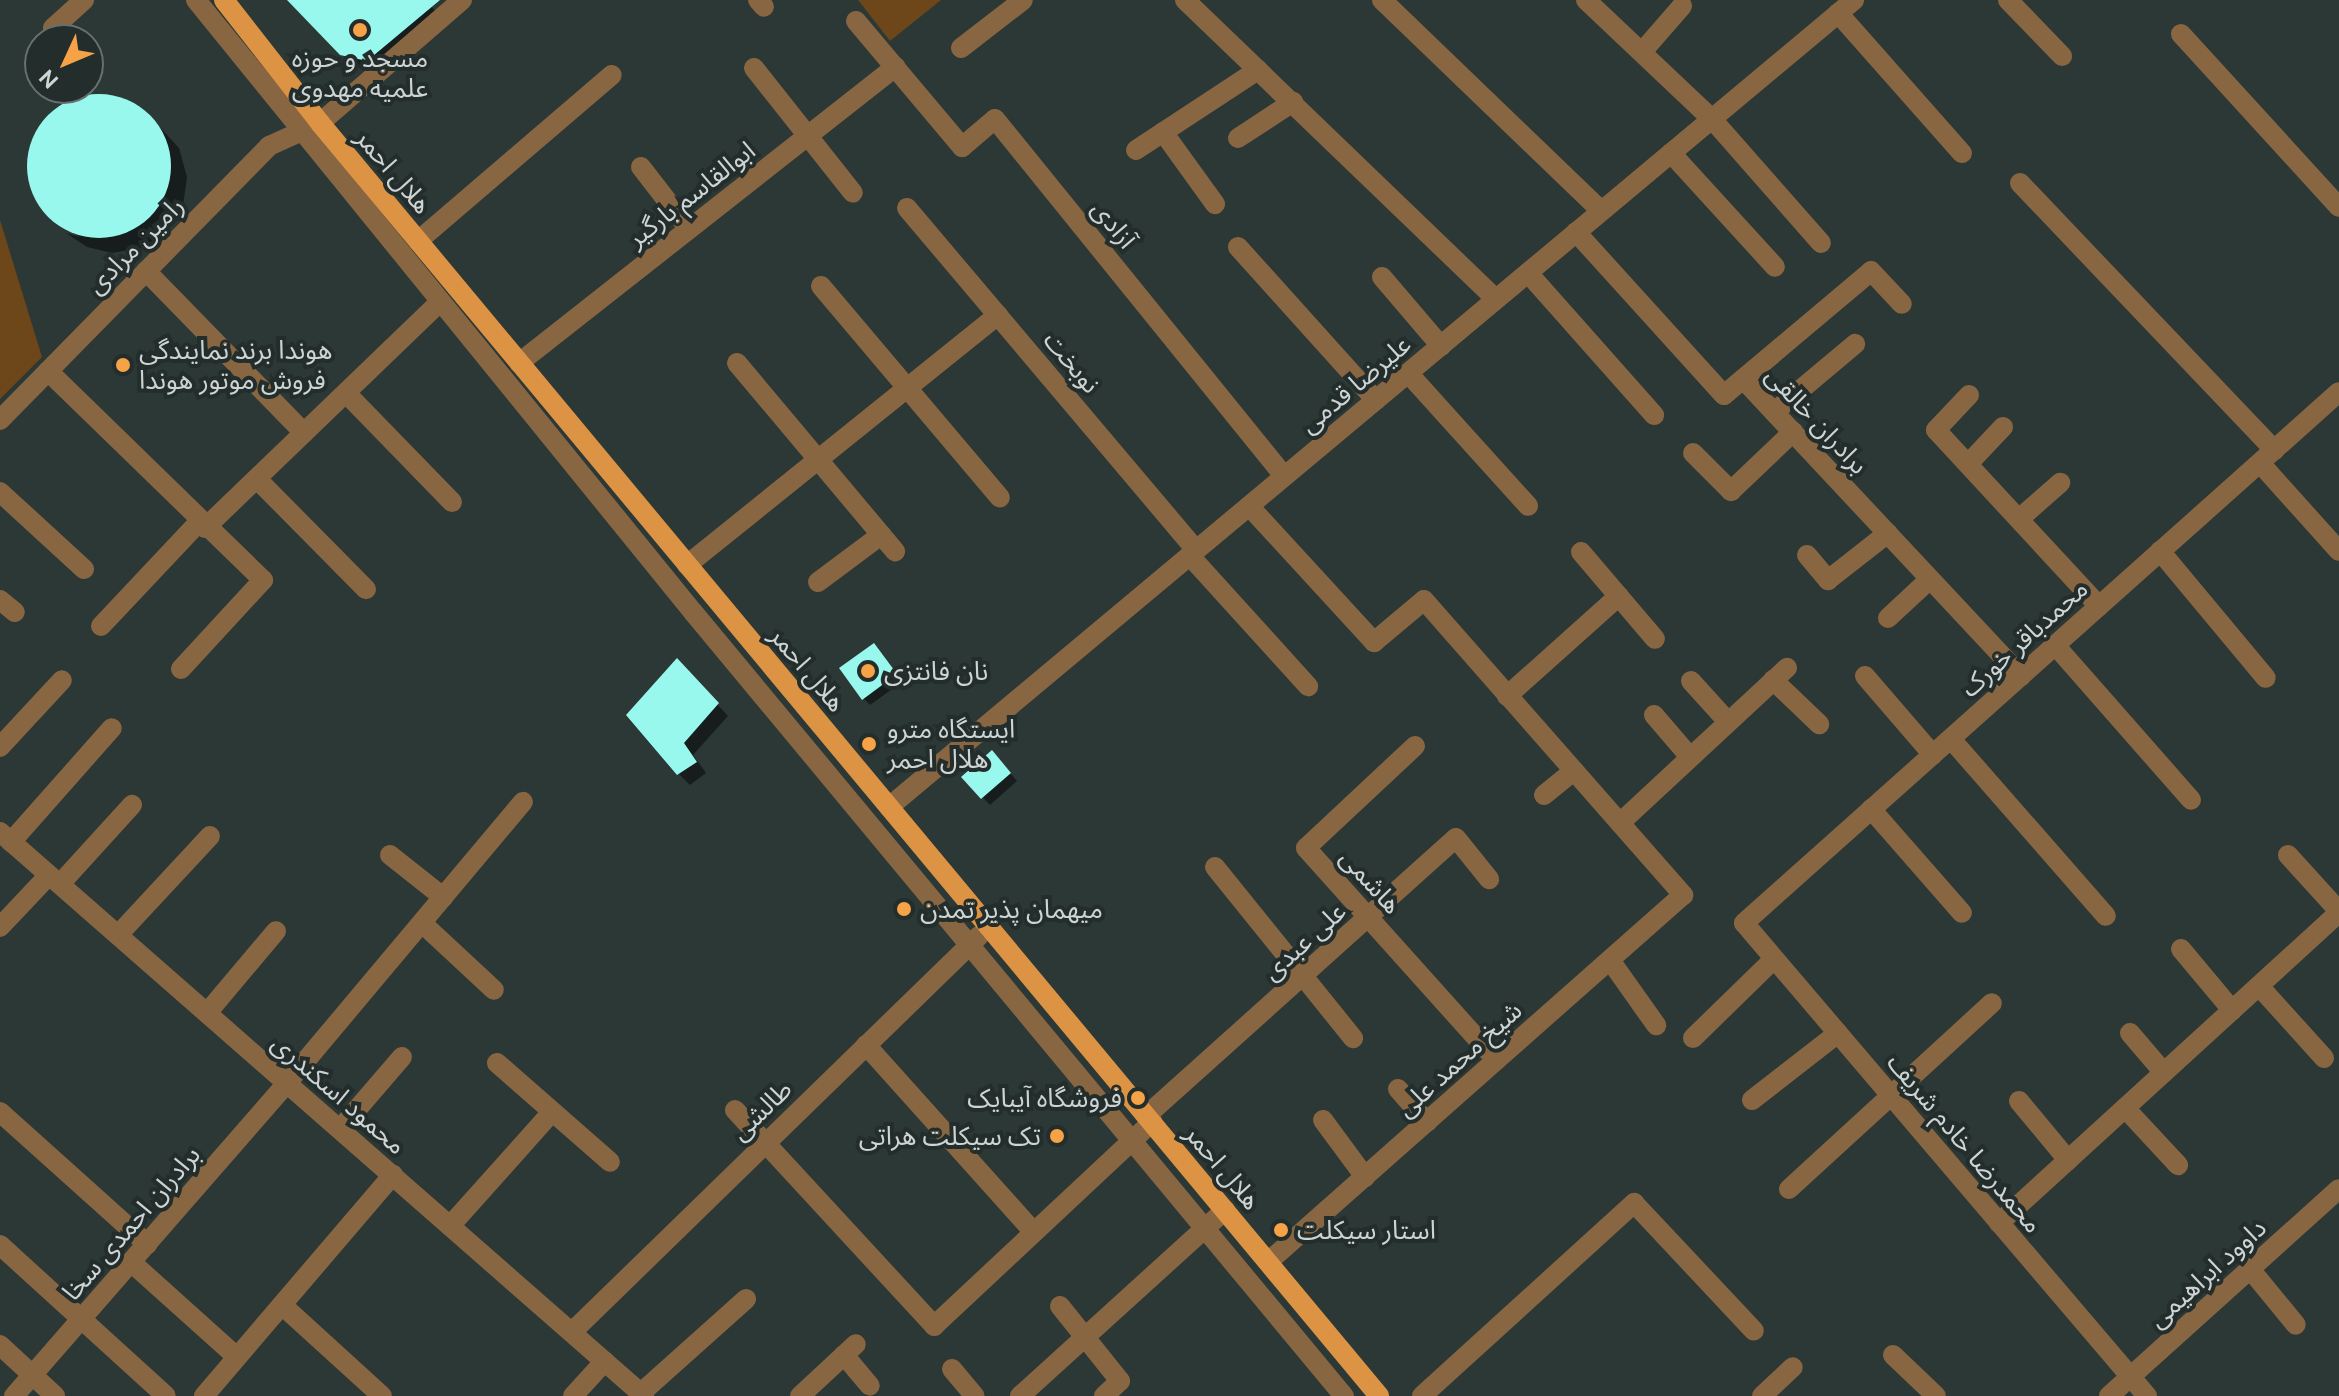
<!DOCTYPE html>
<html>
<head>
<meta charset="utf-8">
<style>
	body { margin:0 }
	#map { position:relative; width:2339px; height:1396px; overflow:hidden; background:#2c3836; font-family:Ubuntu,"Noto Sans Arabic",sans-serif }
	div>[style] { position:absolute }
	.green>* { inset:0; background:#6d4619 }
	.shadow>* { inset:0; background:#0007 }
	.building>* { inset:0; background:#99f8ed }
	.round { border-radius:50% }
	.minor>* { height:20px; margin:-10px; padding:0 10px; transform-origin:10px; border-radius:10px; background:#896642 }
	.major>* { height:20px; margin:-10px; padding:0 10px; transform-origin:10px; border-radius:10px; background:#dc9343 }
	.dots>* { width:22px; height:22px; translate:-50% -50%; box-sizing:border-box; border:4px solid #222d2c; border-radius:50% }
	span { translate:-50% -50%; white-space:nowrap; text-align:center; line-height:1.15; -webkit-text-stroke:8px #222d2c; paint-order:stroke }
	.poi-label { font-size:26px; color:#cdd4d3 }
	.left { translate:0 -50%; text-align:left }
	.right { translate:-100% -50%; text-align:right }
	.street-label { font-size:26px; color:#cdd4d3 }
	.north { position:absolute; left:24px; top:24px; width:80px; height:80px; box-sizing:border-box; background:#222d2c; border:2px solid #66706f; border-radius:50%; rotate:226deg; font-size:22px; font-weight:700; line-height:32px; text-align:center; color:#cdd4d3 }
	.north::after { content:''; display:block; margin:auto; width:28px; height:36px; background:#f5a346; clip-path:polygon(50% 0,100% 100%,50% 72%,0 100%) }
</style>
</head>
<body>
<div id="map">
	<div class="green">
		<i style="clip-path:polygon(858px 0,941px 0,890px 41px)"></i>
		<i style="clip-path:polygon(0 220px,42px 357px,0 399px)"></i>
	</div>
	<div class="shadow">
		<i style="clip-path:polygon(290px 0,425px 0,442px 18px,379px 71px,353px 65px)"></i>
		<i style="clip-path:polygon(90px 95px,118px 97px,144px 110px,179px 148px,187px 177px,183px 206px,166px 232px,141px 248px,112px 253px,87px 247px,66px 233px,80px 237px,56px 222px,35px 196px,29px 172px,31px 147px,42px 124px,63px 104px)"></i>
		<i style="clip-path:polygon(881px 653px,902px 682px,870px 705px,863px 698px)"></i>
		<i style="clip-path:polygon(688px 672px,728px 716px,693px 755px,706px 773px,690px 785px,679px 774px)"></i>
		<i style="clip-path:polygon(999px 760px,1017px 781px,990px 805px,964px 777px)"></i>
	</div>
	<div class="building">
		<i style="clip-path:polygon(287px 0,440px 0,367px 61px,340px 55px)"></i>
		<i class="round" style="left:27px;top:94px;width:144px;height:144px"></i>
		<i style="clip-path:polygon(874px 643px,897px 674px,862px 700px,839px 668px)"></i>
		<i style="clip-path:polygon(677px 658px,719px 703px,684px 743px,697px 762px,677px 775px,626px 715px)"></i>
		<i style="clip-path:polygon(992px 750px,1011px 773px,981px 799px,961px 777px)"></i>
	</div>
	<div class="minor">
		<i style="left:196px;top:0;width:788px;rotate:50.92deg"></i>
		<i style="left:693px;top:612px;width:1019px;rotate:50.3deg"></i>
		<i style="left:758px;top:0;width:9px;rotate:49deg"></i>
		<i style="left:1185px;top:0;width:431px;rotate:43.9deg"></i>
		<i style="left:1382px;top:0;width:304px;rotate:43.9deg"></i>
		<i style="left:1586px;top:0;width:173px;rotate:43.4deg"></i>
		<i style="left:1712px;top:119px;width:165px;rotate:48.7deg"></i>
		<i style="left:2008px;top:0;width:78px;rotate:46deg"></i>
		<i style="left:1838px;top:13px;width:187px;rotate:48.5deg"></i>
		<i style="left:856px;top:21px;width:165px;rotate:49.9deg"></i>
		<i style="left:962px;top:147px;width:43px;rotate:-40.3deg"></i>
		<i style="left:995px;top:119px;width:459px;rotate:51deg"></i>
		<i style="left:53px;top:28px;width:42px;rotate:-42.1deg"></i>
		<i style="left:2181px;top:34px;width:234px;rotate:47.6deg"></i>
		<i style="left:961px;top:48px;width:78px;rotate:-37.7deg"></i>
		<i style="left:1642px;top:52px;width:61px;rotate:-49deg"></i>
		<i style="left:754px;top:68px;width:159px;rotate:51.6deg"></i>
		<i style="left:1163px;top:132px;width:89px;rotate:54.2deg"></i>
		<i style="left:1238px;top:138px;width:66px;rotate:-33.2deg"></i>
		<i style="left:1136px;top:150px;width:146px;rotate:-33.3deg"></i>
		<i style="left:1671px;top:153px;width:154px;rotate:47.6deg"></i>
		<i style="left:641px;top:167px;width:78px;rotate:52.3deg"></i>
		<i style="left:2020px;top:183px;width:369px;rotate:46.4deg"></i>
		<i style="left:907px;top:208px;width:448px;rotate:49.8deg"></i>
		<i style="left:1576px;top:232px;width:220px;rotate:47.8deg"></i>
		<i style="left:1724px;top:395px;width:192px;rotate:-40.1deg"></i>
		<i style="left:1871px;top:271px;width:45px;rotate:46.8deg"></i>
		<i style="left:418px;top:241px;width:255px;rotate:-40.6deg"></i>
		<i style="left:1238px;top:247px;width:206px;rotate:48deg"></i>
		<i style="left:146px;top:271px;width:226px;rotate:45.7deg"></i>
		<i style="left:1528px;top:273px;width:190px;rotate:48.4deg"></i>
		<i style="left:1382px;top:277px;width:91px;rotate:49.5deg"></i>
		<i style="left:821px;top:286px;width:277px;rotate:49.8deg"></i>
		<i style="left:519px;top:363px;width:479px;rotate:-38.2deg"></i>
		<i style="left:737px;top:363px;width:246px;rotate:50deg"></i>
		<i style="left:48px;top:371px;width:300px;rotate:44.2deg"></i>
		<i style="left:263px;top:580px;width:121px;rotate:132.7deg"></i>
		<i style="left:1408px;top:373px;width:179px;rotate:47.9deg"></i>
		<i style="left:1743px;top:379px;width:407px;rotate:46.9deg"></i>
		<i style="left:346px;top:393px;width:152px;rotate:45.8deg"></i>
		<i style="left:1969px;top:395px;width:48px;rotate:133.3deg"></i>
		<i style="left:1936px;top:430px;width:240px;rotate:47.2deg"></i>
		<i style="left:1774px;top:412px;width:106px;rotate:-40deg"></i>
		<i style="left:0;top:420px;width:384px;rotate:-45.5deg"></i>
		<i style="left:269px;top:146px;width:56px;rotate:-24.3deg"></i>
		<i style="left:320px;top:123px;width:188px;rotate:-40.9deg"></i>
		<i style="left:1693px;top:453px;width:54px;rotate:45deg"></i>
		<i style="left:1731px;top:491px;width:86px;rotate:-43.6deg"></i>
		<i style="left:2260px;top:463px;width:118px;rotate:48.1deg"></i>
		<i style="left:1968px;top:464px;width:51px;rotate:-46.6deg"></i>
		<i style="left:257px;top:479px;width:155px;rotate:45.3deg"></i>
		<i style="left:0;top:492px;width:114px;rotate:42.5deg"></i>
		<i style="left:1249px;top:506px;width:185px;rotate:47.4deg"></i>
		<i style="left:1374px;top:642px;width:65px;rotate:-40deg"></i>
		<i style="left:1424px;top:600px;width:393px;rotate:48.7deg"></i>
		<i style="left:1683px;top:895px;width:554px;rotate:138.51deg"></i>
		<i style="left:2019px;top:519px;width:55px;rotate:-41.3deg"></i>
		<i style="left:205px;top:528px;width:325px;rotate:-43.9deg"></i>
		<i style="left:2160px;top:551px;width:165px;rotate:50.2deg"></i>
		<i style="left:1581px;top:552px;width:114px;rotate:49.6deg"></i>
		<i style="left:1807px;top:555px;width:33px;rotate:50deg"></i>
		<i style="left:1828px;top:580px;width:76px;rotate:-38.1deg"></i>
		<i style="left:1190px;top:556px;width:176px;rotate:47.8deg"></i>
		<i style="left:687px;top:565px;width:399px;rotate:-38.8deg"></i>
		<i style="left:818px;top:582px;width:79px;rotate:-36.7deg"></i>
		<i style="left:0;top:600px;width:19px;rotate:39deg"></i>
		<i style="left:1888px;top:618px;width:57px;rotate:-42.9deg"></i>
		<i style="left:101px;top:626px;width:143px;rotate:-46.7deg"></i>
		<i style="left:2055px;top:645px;width:206px;rotate:48.7deg"></i>
		<i style="left:1865px;top:676px;width:104px;rotate:49.3deg"></i>
		<i style="left:1773px;top:680px;width:64px;rotate:43.7deg"></i>
		<i style="left:1691px;top:681px;width:55px;rotate:47.9deg"></i>
		<i style="left:1507px;top:696px;width:150px;rotate:-41.8deg"></i>
		<i style="left:1654px;top:715px;width:55px;rotate:49.4deg"></i>
		<i style="left:1951px;top:739px;width:235px;rotate:48.8deg"></i>
		<i style="left:1415px;top:746px;width:149px;rotate:136.9deg"></i>
		<i style="left:1306px;top:848px;width:285px;rotate:48.1deg"></i>
		<i style="left:0;top:747px;width:91px;rotate:-47.2deg"></i>
		<i style="left:1544px;top:795px;width:38px;rotate:-39deg"></i>
		<i style="left:889px;top:807px;width:1258px;rotate:-39.9deg"></i>
		<i style="left:1871px;top:809px;width:138px;rotate:48.8deg"></i>
		<i style="left:1620px;top:823px;width:228px;rotate:-42.9deg"></i>
		<i style="left:0;top:832px;width:856px;rotate:41.21deg"></i>
		<i style="left:11px;top:842px;width:152px;rotate:-48.5deg"></i>
		<i style="left:390px;top:855px;width:68px;rotate:38.4deg"></i>
		<i style="left:2288px;top:855px;width:76px;rotate:47.7deg"></i>
		<i style="left:1215px;top:867px;width:220px;rotate:51.1deg"></i>
		<i style="left:60px;top:884px;width:107px;rotate:-47.7deg"></i>
		<i style="left:422px;top:923px;width:98px;rotate:42.9deg"></i>
		<i style="left:0;top:927px;width:71px;rotate:-46.7deg"></i>
		<i style="left:118px;top:935px;width:135px;rotate:-47.1deg"></i>
		<i style="left:2181px;top:949px;width:80px;rotate:50.1deg"></i>
		<i style="left:1610px;top:960px;width:80px;rotate:54.7deg"></i>
		<i style="left:2259px;top:986px;width:97px;rotate:47.9deg"></i>
		<i style="left:207px;top:1013px;width:107px;rotate:-49.9deg"></i>
		<i style="left:2130px;top:1033px;width:52px;rotate:49.6deg"></i>
		<i style="left:1693px;top:1038px;width:113px;rotate:-44.3deg"></i>
		<i style="left:866px;top:1045px;width:251px;rotate:48.1deg"></i>
		<i style="left:497px;top:1063px;width:150px;rotate:41.2deg"></i>
		<i style="left:1398px;top:1089px;width:44px;rotate:48.7deg"></i>
		<i style="left:1752px;top:1100px;width:109px;rotate:-37.9deg"></i>
		<i style="left:2019px;top:1101px;width:77px;rotate:50.3deg"></i>
		<i style="left:2125px;top:1108px;width:78px;rotate:47.1deg"></i>
		<i style="left:735px;top:1110px;width:294px;rotate:47.3deg"></i>
		<i style="left:934px;top:1326px;width:299px;rotate:-43.1deg"></i>
		<i style="left:0;top:1112px;width:198px;rotate:41.9deg"></i>
		<i style="left:1146px;top:1116px;width:416px;rotate:-41.9deg"></i>
		<i style="left:1456px;top:838px;width:53px;rotate:51.2deg"></i>
		<i style="left:1323px;top:1120px;width:71px;rotate:53.6deg"></i>
		<i style="left:340px;top:1129px;width:95px;rotate:-49.3deg"></i>
		<i style="left:1789px;top:1189px;width:275px;rotate:-42.5deg"></i>
		<i style="left:1999px;top:1223px;width:461px;rotate:-42.4deg"></i>
		<i style="left:450px;top:1226px;width:153px;rotate:-48.2deg"></i>
		<i style="left:0;top:1245px;width:224px;rotate:42.3deg"></i>
		<i style="left:131px;top:1262px;width:142px;rotate:41.9deg"></i>
		<i style="left:2250px;top:1269px;width:72px;rotate:50.6deg"></i>
		<i style="left:282px;top:1305px;width:135px;rotate:42.3deg"></i>
		<i style="left:1060px;top:1306px;width:96px;rotate:51.3deg"></i>
		<i style="left:1120px;top:1381px;width:22px;rotate:137deg"></i>
		<i style="left:572px;top:1332px;width:568px;rotate:-44.22deg"></i>
		<i style="left:0;top:1345px;width:75px;rotate:42.8deg"></i>
		<i style="left:844px;top:1355px;width:40px;rotate:50deg"></i>
		<i style="left:1893px;top:1355px;width:59px;rotate:43.6deg"></i>
		<i style="left:952px;top:1369px;width:35px;rotate:50deg"></i>
		<i style="left:641px;top:1393px;width:141px;rotate:-41.8deg"></i>
		<i style="left:14px;top:1396px;width:415px;rotate:-48.9deg"></i>
		<i style="left:287px;top:1083px;width:367px;rotate:-50deg"></i>
		<i style="left:204px;top:1396px;width:291px;rotate:-49.5deg"></i>
		<i style="left:573px;top:1396px;width:47px;rotate:-47.6deg"></i>
		<i style="left:800px;top:1396px;width:76px;rotate:-42.9deg"></i>
		<i style="left:1020px;top:1396px;width:277px;rotate:-42.2deg"></i>
		<i style="left:1422px;top:1396px;width:287px;rotate:-42.3deg"></i>
		<i style="left:1634px;top:1203px;width:175px;rotate:46.8deg"></i>
		<i style="left:1762px;top:1396px;width:42px;rotate:-43.1deg"></i>
		<i style="left:2109px;top:1396px;width:309px;rotate:-42deg"></i>
		<i style="left:2147px;top:1396px;width:621px;rotate:-130.43deg"></i>
		<i style="left:1744px;top:923px;width:797px;rotate:-41.75deg"></i>
	</div>
	<div class="major">
		<i style="left:224px;top:0;width:156px;rotate:52deg"></i>
		<i style="left:320px;top:123px;width:1656px;rotate:50.24deg"></i>
	</div>
	<div class="dots">
		<i style="left:360px;top:30px;background:#f5a346"></i>
		<i style="left:123px;top:365px;background:#f5a346"></i>
		<i style="left:868px;top:671px;background:#f5a346"></i>
		<i style="left:869px;top:744px;background:#f5a346"></i>
		<i style="left:904px;top:909px;background:#f5a346"></i>
		<i style="left:1138px;top:1098px;background:#f5a346"></i>
		<i style="left:1057px;top:1136px;background:#f5a346"></i>
		<i style="left:1281px;top:1230px;background:#f5a346"></i>
	</div>
	<div class="poi-label">
		<span style="left:360px;top:73px">مسجد و حوزه<br>علمیه مهدوی</span>
		<span class="left" style="left:139px;top:365px">هوندا برند نمایندگی<br>فروش موتور هوندا</span>
		<span class="left" style="left:884px;top:671px">نان فانتزی</span>
		<span class="left" style="left:887px;top:744px">ایستگاه مترو<br>هلال احمر</span>
		<span class="left" style="left:920px;top:909px">میهمان پذیر تمدن</span>
		<span class="right" style="left:1122px;top:1098px">فروشگاه آیبایک</span>
		<span class="right" style="left:1041px;top:1136px">تک سیکلت هراتی</span>
		<span class="left" style="left:1297px;top:1230px">استار سیکلت</span>
	</div>
	<div class="street-label">
		<span style="left:394px;top:171px;rotate:50deg">هلال احمر</span>
		<span style="left:691px;top:194px;rotate:-38deg">ابوالقاسم بارگیر</span>
		<span style="left:1114px;top:224px;rotate:51deg">آزادی</span>
		<span style="left:135px;top:245px;rotate:-45deg">رامین مرادی</span>
		<span style="left:1072px;top:362px;rotate:50deg">نوبخت</span>
		<span style="left:1355px;top:384px;rotate:-40deg">علیرضا قدمی</span>
		<span style="left:1817px;top:420px;rotate:47deg">برادران خالقی</span>
		<span style="left:2024px;top:638px;rotate:-42deg">محمدباقر خورک</span>
		<span style="left:808px;top:669px;rotate:50deg">هلال احمر</span>
		<span style="left:1371px;top:881px;rotate:48deg">هاشمی</span>
		<span style="left:1304px;top:941px;rotate:-42deg">علی عبدی</span>
		<span style="left:1459px;top:1059px;rotate:-42deg">شیخ محمد علی</span>
		<span style="left:339px;top:1094px;rotate:41deg">محمود اسکندری</span>
		<span style="left:761px;top:1110px;rotate:-44deg">طالشی</span>
		<span style="left:1965px;top:1143px;rotate:50deg">محمدرضا خادم شریف</span>
		<span style="left:1223px;top:1167px;rotate:50deg">هلال احمر</span>
		<span style="left:131px;top:1223px;rotate:-49deg">برادران احمدی سخا</span>
		<span style="left:2207px;top:1273px;rotate:-42deg">داوود ابراهیمی</span>
	</div>
	<div class="north">N</div>
</div>
</body>
</html>
